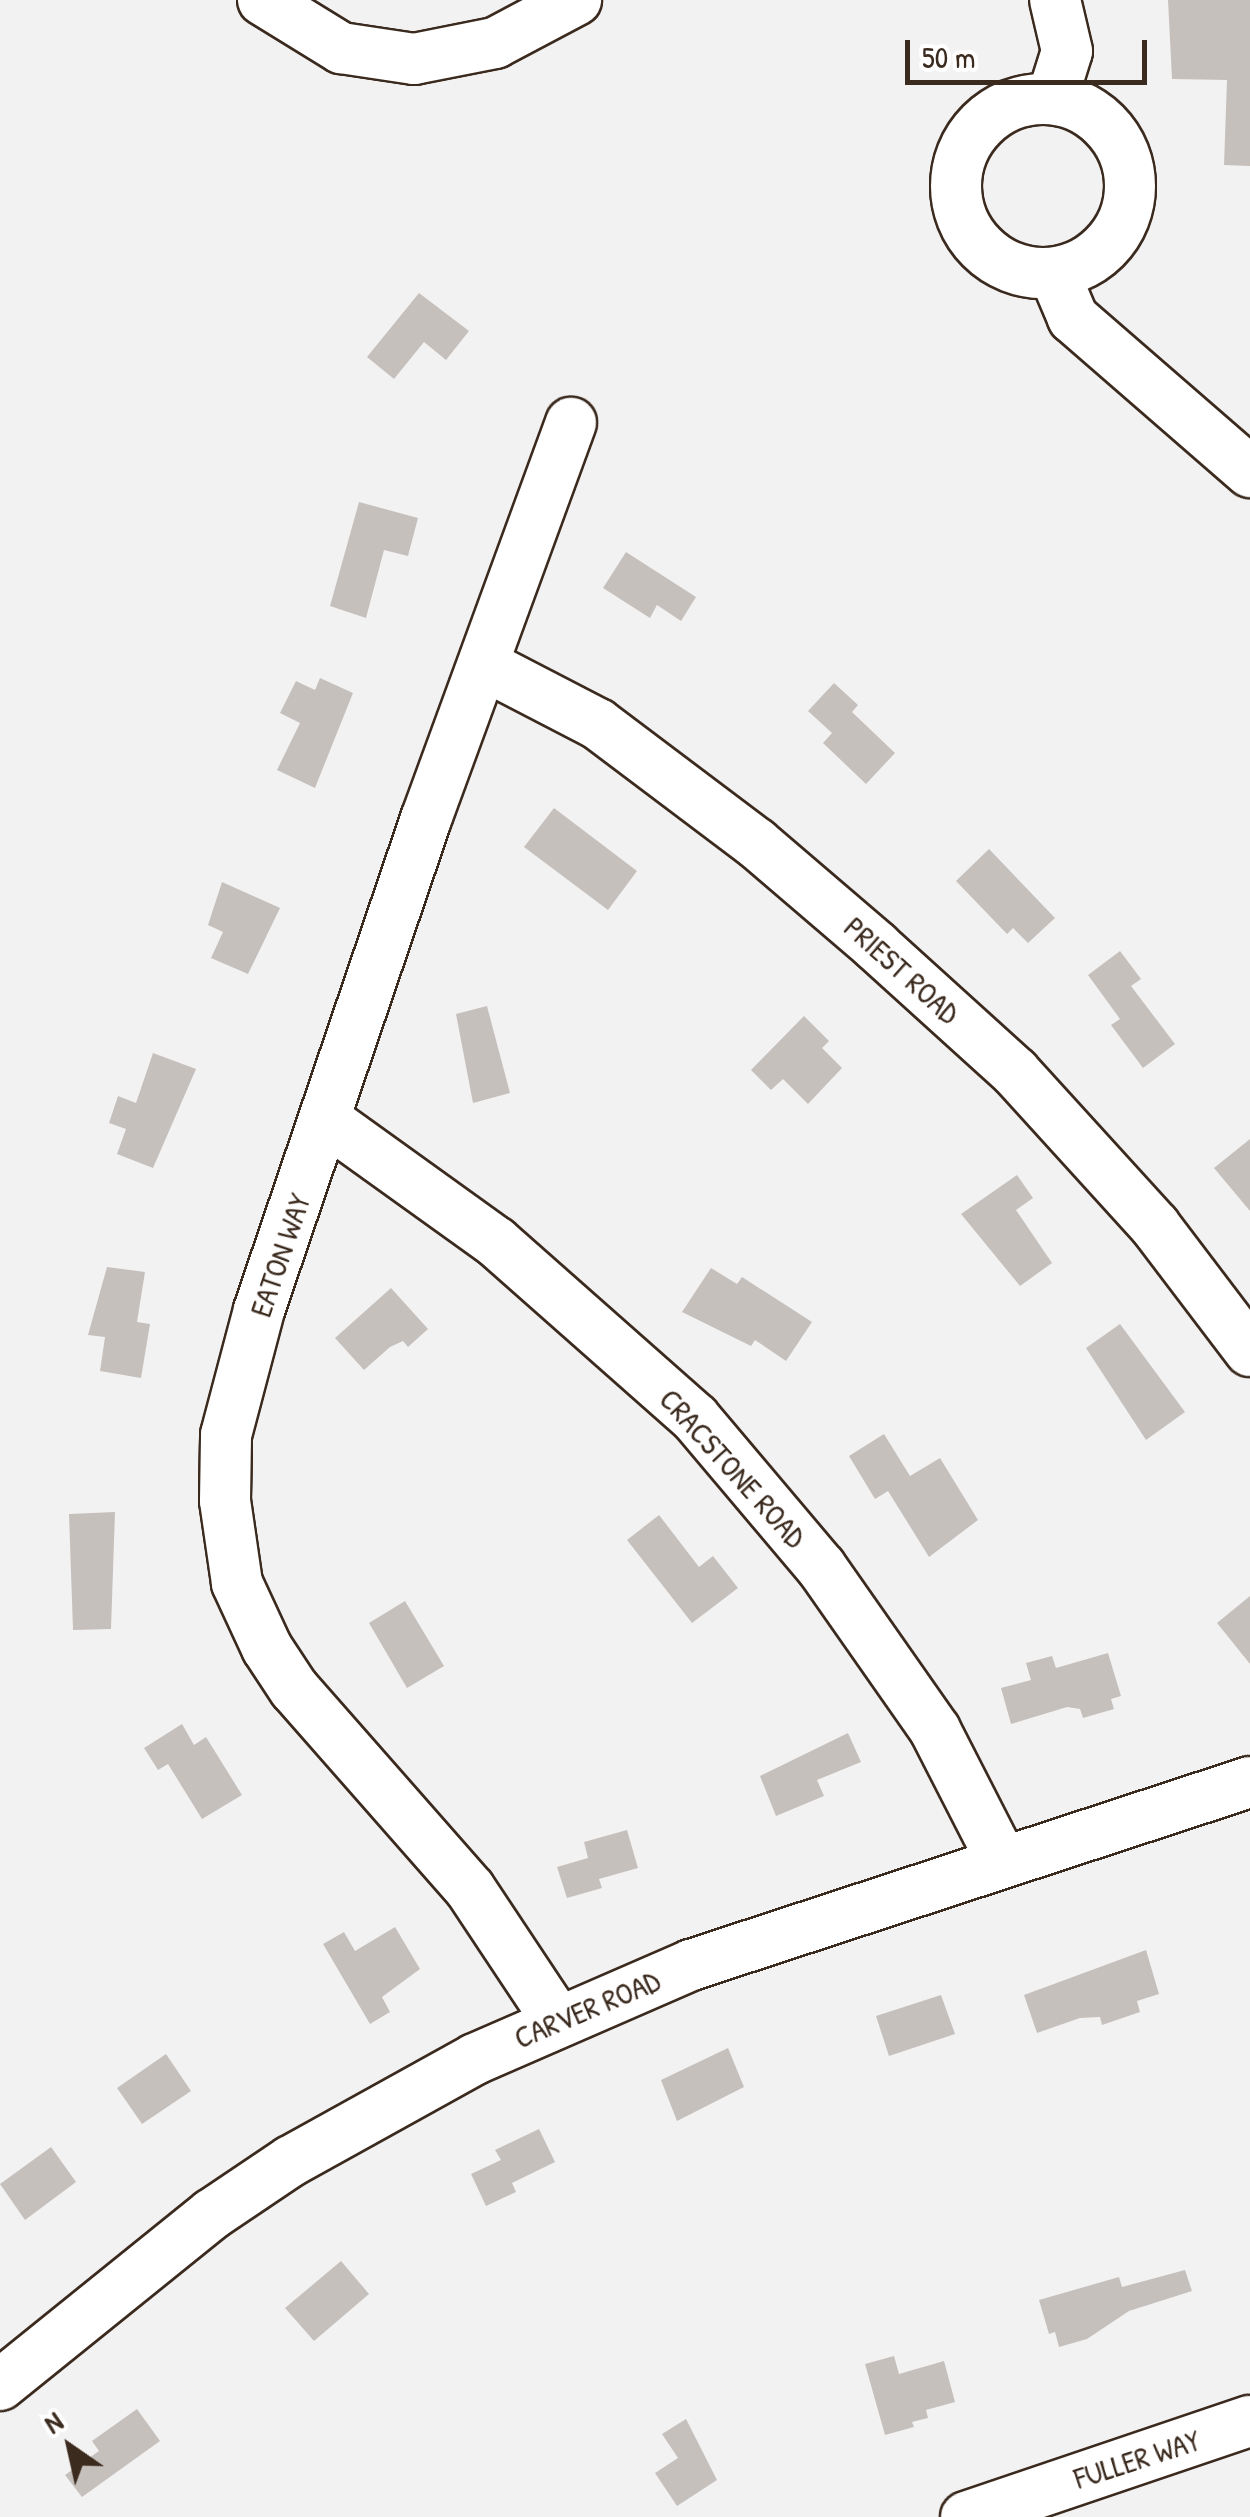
<!DOCTYPE html>
<html>
<head>
<meta charset="utf-8">
<style>
	body { margin:0 }
	#map { position:relative; width:1250px; height:2517px; overflow:hidden; background:#f3f2f2; font-family:"Patrick Hand",sans-serif }
	div>[style] { position:absolute }
	.building>* { inset:0; background:#c6c0bd }
	.roads { filter:drop-shadow(2px 0 #3b2a1e) drop-shadow(-2px 0 #3b2a1e) drop-shadow(0 2px #3b2a1e) drop-shadow(0 -2px #3b2a1e) }
	.minor>* { height:50px; margin:-25px; padding:0 25px; transform-origin:25px; border-radius:25px; background:#fff }
	.minor>.ring { margin:-25px; padding:0; box-sizing:content-box; background:none; border:50px solid #fff; border-radius:50% }
	span { translate:-50% -50%; white-space:nowrap; text-align:center; line-height:1.15; -webkit-text-stroke:10px #fff; paint-order:stroke }
	.street-label { font-size:30px; color:#3b2a1e }
	.north { position:absolute; left:20px; top:2397px; width:100px; height:100px; -webkit-text-stroke:8px #fff; paint-order:stroke; rotate:326deg; font-size:28px; font-weight:700; line-height:40px; text-align:center; color:#3b2a1e }
	.north::after { content:''; display:block; margin:auto; width:35px; height:45px; background:#3b2a1e; clip-path:polygon(50% 0,100% 100%,50% 72%,0 100%) }
	.scale { position:absolute; left:905px; top:40px; width:242px; height:45px; box-sizing:border-box; border:5px solid #3b2a1e; border-top:0; padding-left:12px; font-size:30px; line-height:35px; white-space:nowrap; color:#3b2a1e; -webkit-text-stroke:8px #fff; paint-order:stroke }
</style>
</head>
<body>
<div id="map">
	<div class="building">
		<i style="clip-path:polygon(1168px 0,1250px 0,1250px 166px,1224px 165px,1227px 80px,1172px 79px)"></i>
		<i style="clip-path:polygon(419px 293px,469px 331px,446px 360px,424px 342px,394px 379px,367px 357px)"></i>
		<i style="clip-path:polygon(359px 502px,418px 518px,408px 556px,384px 550px,366px 618px,330px 606px)"></i>
		<i style="clip-path:polygon(626px 552px,696px 597px,681px 621px,657px 605px,650px 618px,603px 588px)"></i>
		<i style="clip-path:polygon(320px 678px,353px 693px,315px 788px,277px 770px,300px 723px,280px 713px,296px 681px,315px 690px)"></i>
		<i style="clip-path:polygon(834px 683px,858px 705px,852px 712px,895px 753px,866px 784px,823px 743px,832px 733px,808px 711px)"></i>
		<i style="clip-path:polygon(554px 808px,637px 871px,608px 910px,524px 847px)"></i>
		<i style="clip-path:polygon(989px 849px,1055px 918px,1028px 943px,1013px 928px,1007px 934px,956px 881px)"></i>
		<i style="clip-path:polygon(222px 882px,280px 908px,248px 974px,211px 958px,223px 932px,208px 925px)"></i>
		<i style="clip-path:polygon(1120px 951px,1141px 979px,1131px 986px,1175px 1044px,1143px 1068px,1111px 1025px,1120px 1019px,1088px 975px)"></i>
		<i style="clip-path:polygon(487px 1006px,510px 1093px,473px 1103px,456px 1014px)"></i>
		<i style="clip-path:polygon(804px 1016px,829px 1041px,822px 1048px,842px 1068px,808px 1104px,783px 1079px,771px 1090px,751px 1070px)"></i>
		<i style="clip-path:polygon(153px 1053px,196px 1069px,153px 1168px,117px 1154px,126px 1129px,109px 1123px,118px 1096px,136px 1103px)"></i>
		<i style="clip-path:polygon(1250px 1139px,1250px 1211px,1214px 1168px)"></i>
		<i style="clip-path:polygon(1017px 1175px,1033px 1198px,1016px 1210px,1052px 1263px,1020px 1286px,961px 1214px)"></i>
		<i style="clip-path:polygon(107px 1267px,145px 1272px,137px 1322px,150px 1324px,141px 1378px,100px 1371px,105px 1337px,88px 1335px)"></i>
		<i style="clip-path:polygon(711px 1268px,737px 1284px,742px 1277px,812px 1322px,786px 1361px,755px 1340px,751px 1346px,682px 1312px)"></i>
		<i style="clip-path:polygon(391px 1288px,428px 1329px,408px 1347px,403px 1341px,390px 1347px,364px 1370px,335px 1338px)"></i>
		<i style="clip-path:polygon(1120px 1324px,1185px 1412px,1146px 1440px,1086px 1348px)"></i>
		<i style="clip-path:polygon(884px 1434px,910px 1476px,940px 1458px,978px 1520px,929px 1557px,888px 1491px,875px 1499px,849px 1456px)"></i>
		<i style="clip-path:polygon(115px 1512px,111px 1629px,73px 1630px,69px 1514px)"></i>
		<i style="clip-path:polygon(659px 1515px,699px 1567px,713px 1556px,738px 1588px,692px 1623px,627px 1540px)"></i>
		<i style="clip-path:polygon(1250px 1596px,1250px 1664px,1217px 1623px)"></i>
		<i style="clip-path:polygon(405px 1601px,444px 1666px,407px 1688px,369px 1623px)"></i>
		<i style="clip-path:polygon(1108px 1653px,1121px 1696px,1111px 1699px,1114px 1709px,1083px 1718px,1080px 1709px,1067px 1707px,1011px 1724px,1001px 1688px,1031px 1680px,1026px 1663px,1052px 1656px,1056px 1668px)"></i>
		<i style="clip-path:polygon(182px 1724px,194px 1745px,206px 1737px,242px 1795px,202px 1819px,168px 1764px,158px 1770px,144px 1748px)"></i>
		<i style="clip-path:polygon(848px 1733px,861px 1762px,817px 1780px,824px 1796px,776px 1816px,760px 1776px)"></i>
		<i style="clip-path:polygon(627px 1830px,638px 1868px,599px 1879px,602px 1888px,567px 1898px,557px 1867px,588px 1858px,584px 1842px)"></i>
		<i style="clip-path:polygon(395px 1927px,420px 1969px,382px 1997px,390px 2012px,370px 2024px,323px 1944px,344px 1932px,355px 1951px)"></i>
		<i style="clip-path:polygon(1146px 1950px,1159px 1994px,1137px 2001px,1140px 2012px,1102px 2025px,1100px 2017px,1080px 2018px,1037px 2033px,1024px 1995px)"></i>
		<i style="clip-path:polygon(941px 1995px,955px 2034px,889px 2056px,876px 2016px)"></i>
		<i style="clip-path:polygon(728px 2048px,744px 2087px,677px 2121px,661px 2080px)"></i>
		<i style="clip-path:polygon(166px 2054px,191px 2091px,142px 2124px,117px 2088px)"></i>
		<i style="clip-path:polygon(539px 2129px,555px 2162px,512px 2183px,516px 2192px,486px 2206px,471px 2174px,501px 2160px,495px 2150px)"></i>
		<i style="clip-path:polygon(51px 2147px,76px 2182px,25px 2220px,0 2184px)"></i>
		<i style="clip-path:polygon(341px 2261px,369px 2294px,314px 2341px,285px 2308px)"></i>
		<i style="clip-path:polygon(1185px 2270px,1192px 2291px,1129px 2311px,1087px 2339px,1059px 2347px,1055px 2332px,1049px 2334px,1039px 2300px,1119px 2277px,1122px 2287px)"></i>
		<i style="clip-path:polygon(894px 2356px,899px 2374px,944px 2361px,955px 2402px,926px 2410px,928px 2418px,912px 2422px,914px 2427px,885px 2435px,865px 2364px)"></i>
		<i style="clip-path:polygon(137px 2409px,160px 2441px,82px 2497px,65px 2475px,99px 2451px,92px 2441px)"></i>
		<i style="clip-path:polygon(686px 2419px,717px 2480px,677px 2506px,655px 2473px,678px 2458px,662px 2434px)"></i>
	</div>
	<div class="roads">
		<div class="minor">
			<i style="left:263px;top:0;width:92px;rotate:31.6deg"></i>
			<i style="left:341px;top:48px;width:74px;rotate:8.6deg"></i>
			<i style="left:414px;top:59px;width:83px;rotate:-11.2deg"></i>
			<i style="left:495px;top:43px;width:92px;rotate:-28deg"></i>
			<i class="ring" style="left:956px;top:99px;width:124px;height:124px"></i>
			<i style="left:1052px;top:99px;width:50px;rotate:-72.6deg"></i>
			<i style="left:1067px;top:51px;width:52px;rotate:-103.2deg"></i>
			<i style="left:1054px;top:273px;width:49px;rotate:67.1deg"></i>
			<i style="left:1073px;top:318px;width:235px;rotate:41deg"></i>
			<i style="left:486px;top:666px;width:126px;rotate:27.4deg"></i>
			<i style="left:598px;top:724px;width:198px;rotate:37deg"></i>
			<i style="left:756px;top:843px;width:158px;rotate:40.6deg"></i>
			<i style="left:876px;top:946px;width:188px;rotate:42.2deg"></i>
			<i style="left:1015px;top:1072px;width:208px;rotate:47.7deg"></i>
			<i style="left:1155px;top:1226px;width:157px;rotate:52.8deg"></i>
			<i style="left:326px;top:1120px;width:209px;rotate:35.7deg"></i>
			<i style="left:496px;top:1242px;width:266px;rotate:41.5deg"></i>
			<i style="left:695px;top:1418px;width:195px;rotate:49.8deg"></i>
			<i style="left:821px;top:1567px;width:199px;rotate:55deg"></i>
			<i style="left:935px;top:1730px;width:147px;rotate:62.9deg"></i>
			<i style="left:557px;top:2020px;width:157px;rotate:-123.6deg"></i>
			<i style="left:470px;top:1889px;width:266px;rotate:-131.3deg"></i>
			<i style="left:294px;top:1689px;width:49px;rotate:-123.4deg"></i>
			<i style="left:267px;top:1648px;width:72px;rotate:-114.8deg"></i>
			<i style="left:237px;top:1583px;width:83px;rotate:-98.3deg"></i>
			<i style="left:225px;top:1501px;width:66px;rotate:-89.1deg"></i>
			<i style="left:226px;top:1435px;width:129px;rotate:-75.2deg"></i>
			<i style="left:259px;top:1310px;width:519px;rotate:-71.22deg"></i>
			<i style="left:426px;top:819px;width:422px;rotate:-69.9deg"></i>
			<i style="left:0;top:2385px;width:272px;rotate:-38.9deg"></i>
			<i style="left:212px;top:2214px;width:95px;rotate:-33.9deg"></i>
			<i style="left:291px;top:2161px;width:210px;rotate:-29deg"></i>
			<i style="left:475px;top:2059px;width:236px;rotate:-23.5deg"></i>
			<i style="left:691px;top:1965px;width:588px;rotate:-18.13deg"></i>
			<i style="left:966px;top:2517px;width:300px;rotate:-18.7deg"></i>
		</div>
	</div>
	<div class="street-label">
		<span style="left:902px;top:970px;rotate:42deg">PRIEST ROAD</span>
		<span style="left:280px;top:1255px;rotate:-71deg">EATON WAY</span>
		<span style="left:733px;top:1468px;rotate:48deg">CRACSTONE ROAD</span>
		<span style="left:587px;top:2009px;rotate:-23deg">CARVER ROAD</span>
		<span style="left:1137px;top:2459px;rotate:-18deg">FULLER WAY</span>
	</div>
	<div class="north">N</div>
	<div class="scale">50 m</div>
</div>
</body>
</html>
